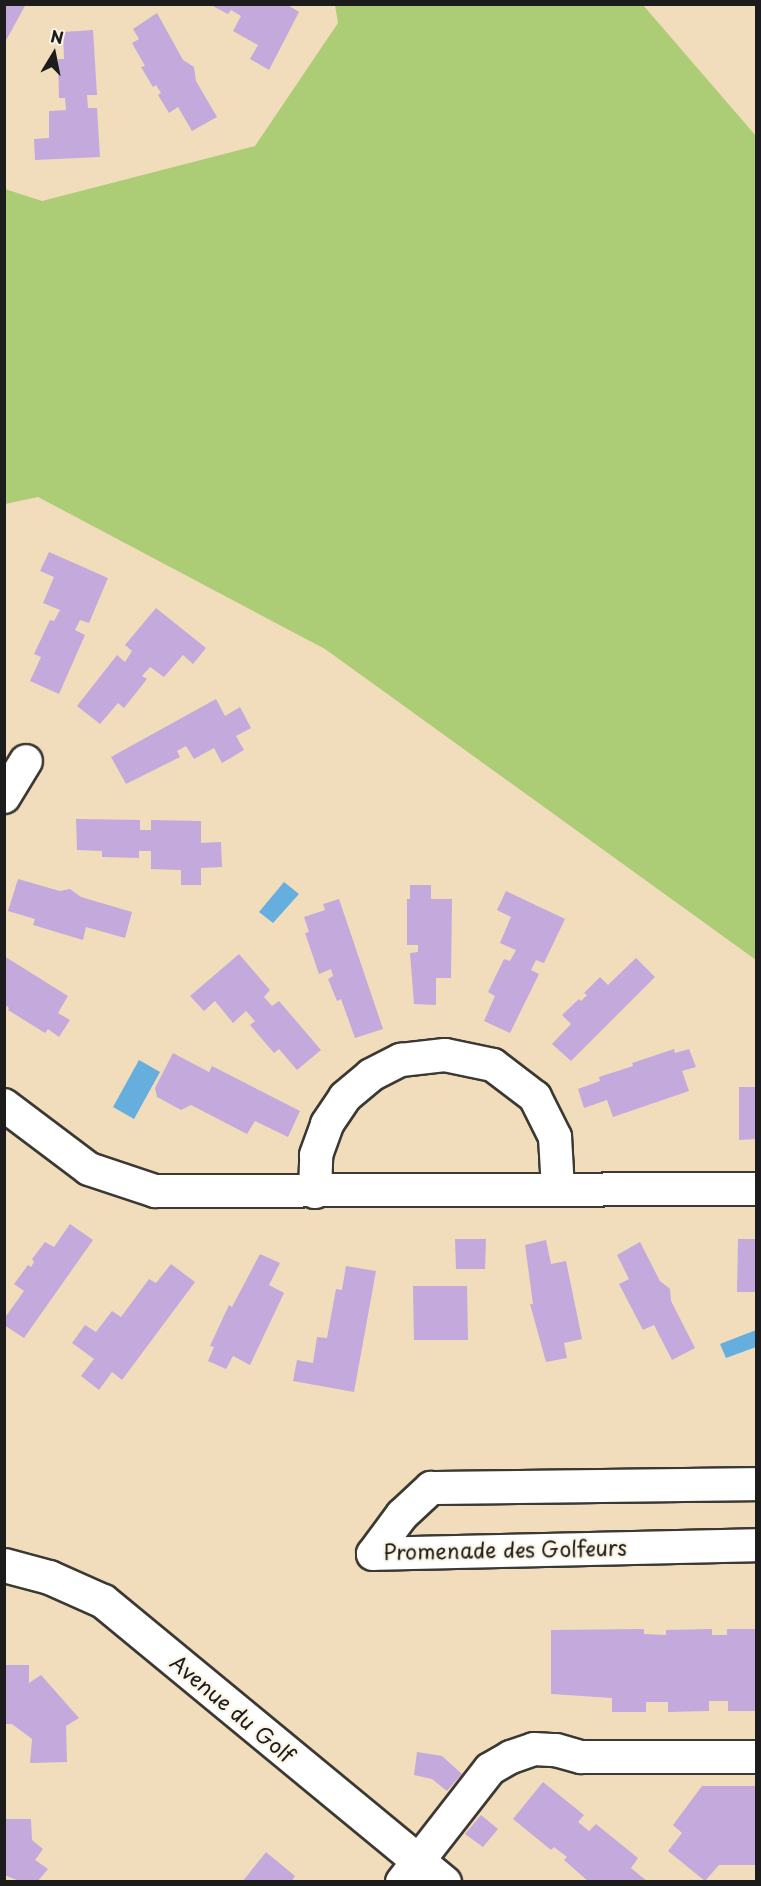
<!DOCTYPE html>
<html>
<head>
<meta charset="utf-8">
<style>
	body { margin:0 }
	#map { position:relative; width:761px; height:1886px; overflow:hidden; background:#f1ddbc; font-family:"Playpen Sans",sans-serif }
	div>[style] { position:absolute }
	.green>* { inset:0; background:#accd76 }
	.water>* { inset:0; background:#66aedd }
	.building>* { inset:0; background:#c4a9dc }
	.roads { filter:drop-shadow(2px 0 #3c3934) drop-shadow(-2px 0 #3c3934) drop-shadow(0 2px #3c3934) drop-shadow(0 -2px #3c3934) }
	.street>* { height:32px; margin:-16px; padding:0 16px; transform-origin:16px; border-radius:16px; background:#fff }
	.secondary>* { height:33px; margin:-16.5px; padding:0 16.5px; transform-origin:16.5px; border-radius:16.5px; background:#fff }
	span { translate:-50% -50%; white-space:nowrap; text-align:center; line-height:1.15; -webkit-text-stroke:4.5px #fcf5e5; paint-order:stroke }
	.street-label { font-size:21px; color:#1c1c1c }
	.frame { position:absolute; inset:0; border:6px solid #1c1c1c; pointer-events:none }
	.north { position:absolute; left:24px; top:24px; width:60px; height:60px; -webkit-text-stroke:4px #fcf5e5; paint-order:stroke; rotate:10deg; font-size:16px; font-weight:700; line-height:24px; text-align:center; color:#1c1c1c }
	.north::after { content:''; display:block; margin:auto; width:21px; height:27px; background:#1c1c1c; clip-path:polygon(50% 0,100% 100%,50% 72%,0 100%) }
</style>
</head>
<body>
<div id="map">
	<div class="green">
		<i style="clip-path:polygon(643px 5px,756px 136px,756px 960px,325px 649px,38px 497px,5px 504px,5px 189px,42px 201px,255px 146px,338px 23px,335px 5px)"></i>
	</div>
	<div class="water">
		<i style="clip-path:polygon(284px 882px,299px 894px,273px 923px,259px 912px)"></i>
		<i style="clip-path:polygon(139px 1060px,160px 1072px,134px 1119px,113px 1107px)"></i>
		<i style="clip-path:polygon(756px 1330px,756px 1347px,726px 1358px,720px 1344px)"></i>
	</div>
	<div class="building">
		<i style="clip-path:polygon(4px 4px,26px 4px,4px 44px)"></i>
		<i style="clip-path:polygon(209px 4px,286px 4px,299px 12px,269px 70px,250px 59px,258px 45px,233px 31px,241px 16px,231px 10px,228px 14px)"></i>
		<i style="clip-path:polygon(157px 13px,183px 60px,194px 67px,196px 81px,217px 117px,192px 131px,178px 107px,169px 113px,158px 95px,161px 93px,156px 85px,153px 87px,141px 67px,145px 66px,132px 43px,139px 39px,133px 29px)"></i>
		<i style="clip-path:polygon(93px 30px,97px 95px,87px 95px,88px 108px,97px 108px,100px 157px,35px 160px,34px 139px,49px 138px,49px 111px,66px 110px,65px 98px,59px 98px,58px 59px,64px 59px,63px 32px)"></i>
		<i style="clip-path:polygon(49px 552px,108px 578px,89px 623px,80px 620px,75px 630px,85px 635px,59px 694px,30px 681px,41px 657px,34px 654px,50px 620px,54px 621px,60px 610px,43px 603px,54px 577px,40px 571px)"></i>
		<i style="clip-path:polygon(156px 608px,206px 648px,193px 664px,183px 655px,164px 677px,150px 667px,142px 676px,147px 679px,124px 708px,118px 703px,100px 724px,77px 706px,117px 655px,125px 662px,132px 651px,125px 645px)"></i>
		<i style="clip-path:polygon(216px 699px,225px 716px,240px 707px,251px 728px,236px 736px,244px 750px,222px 763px,214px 748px,194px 759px,186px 746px,177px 751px,180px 757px,126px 784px,111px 757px)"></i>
		<i style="clip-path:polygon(76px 819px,140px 820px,140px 830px,151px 830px,151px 820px,201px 821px,201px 843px,221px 842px,222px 867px,201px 868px,201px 885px,181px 885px,181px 870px,151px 869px,151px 851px,139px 851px,139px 858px,102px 857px,102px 851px,77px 850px)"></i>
		<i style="clip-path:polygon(18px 879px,60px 891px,70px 889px,81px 897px,132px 912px,125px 938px,86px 927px,83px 940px,33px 925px,35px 919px,8px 911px)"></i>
		<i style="clip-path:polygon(410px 885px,431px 885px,431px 899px,452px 899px,451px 978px,436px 978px,436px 1005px,414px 1004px,410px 953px,418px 952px,418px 945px,407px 945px,407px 899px,410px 899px)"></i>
		<i style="clip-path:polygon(506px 891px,565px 919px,544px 963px,536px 960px,531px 970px,539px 974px,510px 1033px,484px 1021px,495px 996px,488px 992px,504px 959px,510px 961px,516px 950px,500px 943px,511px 917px,497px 910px)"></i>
		<i style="clip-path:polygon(339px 899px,383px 1029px,355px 1038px,341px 999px,337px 1001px,328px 979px,333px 976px,331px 969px,319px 974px,305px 933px,309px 932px,304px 917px,325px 910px,323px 904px)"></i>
		<i style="clip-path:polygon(239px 954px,270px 990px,264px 997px,272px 1006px,279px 1001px,321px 1050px,297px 1070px,279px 1049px,274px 1053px,250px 1025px,255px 1021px,246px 1011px,233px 1023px,215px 1001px,204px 1011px,190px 996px)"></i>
		<i style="clip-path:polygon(4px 956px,68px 996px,58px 1013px,70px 1020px,59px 1037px,48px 1029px,45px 1033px,8px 1010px,9px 1008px,4px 1004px)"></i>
		<i style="clip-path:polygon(636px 958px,655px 977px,571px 1061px,552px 1044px,571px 1024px,562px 1015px,579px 999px,581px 1001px,587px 995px,584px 993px,600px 977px,608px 985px)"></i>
		<i style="clip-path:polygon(674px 1049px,675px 1053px,689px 1049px,696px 1067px,682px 1071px,689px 1091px,613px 1117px,607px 1100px,584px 1108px,578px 1089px,600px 1081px,599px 1077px,633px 1066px,632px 1063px)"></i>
		<i style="clip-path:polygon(173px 1053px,209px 1072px,212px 1066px,300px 1111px,288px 1137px,255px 1121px,247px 1134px,191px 1105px,181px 1110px,157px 1097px,155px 1088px)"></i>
		<i style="clip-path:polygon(739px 1087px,756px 1087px,756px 1139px,739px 1140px)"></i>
		<i style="clip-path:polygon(70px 1224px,93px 1240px,24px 1338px,4px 1325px,4px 1319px,24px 1291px,14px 1284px,28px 1265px,31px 1267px,34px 1262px,32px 1259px,45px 1242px,54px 1247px)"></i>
		<i style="clip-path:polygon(455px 1239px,486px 1239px,485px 1269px,456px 1269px)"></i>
		<i style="clip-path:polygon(738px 1239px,756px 1239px,756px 1292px,737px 1292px)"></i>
		<i style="clip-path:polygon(546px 1240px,551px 1264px,566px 1261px,582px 1339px,564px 1343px,567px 1358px,546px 1362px,530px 1304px,533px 1304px,525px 1245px)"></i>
		<i style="clip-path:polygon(640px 1242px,660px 1281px,670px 1289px,671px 1301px,695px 1348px,672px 1360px,654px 1325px,643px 1330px,619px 1284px,629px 1279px,617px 1255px)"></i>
		<i style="clip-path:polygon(260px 1254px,280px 1263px,269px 1285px,284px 1293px,250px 1365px,233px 1356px,226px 1369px,208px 1361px,214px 1347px,210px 1346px,229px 1305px,232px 1307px)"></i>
		<i style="clip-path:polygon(171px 1264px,195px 1282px,122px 1380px,112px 1372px,99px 1390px,81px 1376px,94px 1359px,72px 1343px,85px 1325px,96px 1332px,112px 1311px,121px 1317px,149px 1279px,156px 1283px)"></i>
		<i style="clip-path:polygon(346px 1266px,376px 1271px,354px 1392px,293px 1381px,297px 1360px,313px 1363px,317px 1337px,327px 1338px,336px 1289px,342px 1290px)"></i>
		<i style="clip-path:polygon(413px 1286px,467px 1286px,468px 1340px,414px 1340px)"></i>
		<i style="clip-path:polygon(644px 1629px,644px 1634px,666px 1635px,666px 1630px,712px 1629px,712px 1635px,727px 1635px,727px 1629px,756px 1629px,756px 1711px,728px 1711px,728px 1701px,709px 1701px,709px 1711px,668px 1712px,668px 1702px,646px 1702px,646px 1712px,612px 1712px,612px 1698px,551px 1694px,551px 1630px)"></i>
		<i style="clip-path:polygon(4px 1665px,29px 1665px,29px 1683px,41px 1675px,79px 1718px,66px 1726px,67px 1762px,30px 1763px,32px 1739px,12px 1724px,4px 1724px)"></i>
		<i style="clip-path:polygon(417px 1752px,442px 1756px,462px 1774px,447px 1791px,432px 1779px,414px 1775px)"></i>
		<i style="clip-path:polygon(543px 1782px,584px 1815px,578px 1822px,589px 1831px,596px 1824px,638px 1858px,631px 1868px,648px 1882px,589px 1882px,564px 1860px,567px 1857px,554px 1847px,551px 1850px,513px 1819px)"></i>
		<i style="clip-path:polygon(702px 1786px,756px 1786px,756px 1865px,719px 1865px,705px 1881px,668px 1851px,682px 1833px,673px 1825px)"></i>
		<i style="clip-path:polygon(481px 1815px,498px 1829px,483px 1847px,465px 1834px)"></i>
		<i style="clip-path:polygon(4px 1819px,31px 1819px,32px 1840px,43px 1849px,35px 1860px,48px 1869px,37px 1882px,22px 1882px,4px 1875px)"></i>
		<i style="clip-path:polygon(266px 1852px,295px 1876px,291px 1882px,242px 1882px)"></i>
	</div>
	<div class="roads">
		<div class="street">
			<i style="left:4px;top:797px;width:42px;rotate:-58.6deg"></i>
			<i style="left:4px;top:1105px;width:106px;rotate:37deg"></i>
			<i style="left:89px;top:1169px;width:70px;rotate:18.4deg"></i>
			<i style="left:155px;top:1191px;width:601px;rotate:-0.19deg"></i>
			<i style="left:315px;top:1192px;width:37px;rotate:-88deg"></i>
			<i style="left:316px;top:1155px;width:33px;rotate:-70deg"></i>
			<i style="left:327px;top:1124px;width:32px;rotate:-56deg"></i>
			<i style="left:345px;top:1097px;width:34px;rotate:-40deg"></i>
			<i style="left:371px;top:1075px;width:34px;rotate:-27deg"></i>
			<i style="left:401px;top:1060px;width:44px;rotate:-6.5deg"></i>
			<i style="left:445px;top:1055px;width:49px;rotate:11.8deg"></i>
			<i style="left:493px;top:1065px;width:53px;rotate:37.3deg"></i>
			<i style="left:535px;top:1097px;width:45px;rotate:63.4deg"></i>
			<i style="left:555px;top:1137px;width:52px;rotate:86.7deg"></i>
			<i style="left:373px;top:1554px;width:49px;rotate:-53.4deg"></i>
			<i style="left:402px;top:1515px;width:40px;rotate:-43deg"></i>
			<i style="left:431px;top:1488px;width:325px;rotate:-0.7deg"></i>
			<i style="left:373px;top:1554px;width:383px;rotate:-1.3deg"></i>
			<i style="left:402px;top:1882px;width:143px;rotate:-52.1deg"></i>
			<i style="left:490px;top:1769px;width:24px;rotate:-30deg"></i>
			<i style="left:511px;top:1757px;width:24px;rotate:-19deg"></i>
			<i style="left:534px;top:1749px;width:22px;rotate:3deg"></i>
			<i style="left:556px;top:1750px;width:26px;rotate:16deg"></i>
			<i style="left:581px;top:1757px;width:175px"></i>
		</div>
		<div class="secondary">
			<i style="left:4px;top:1565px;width:47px;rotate:14.9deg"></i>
			<i style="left:49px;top:1577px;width:59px;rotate:24deg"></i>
			<i style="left:103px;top:1601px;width:442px;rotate:39.5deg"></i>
		</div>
	</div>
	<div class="street-label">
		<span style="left:505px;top:1549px;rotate:-1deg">Promenade des Golfeurs</span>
		<span style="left:233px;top:1708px;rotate:40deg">Avenue du Golf</span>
	</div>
	<div class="frame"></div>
	<div class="north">N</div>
</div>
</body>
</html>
